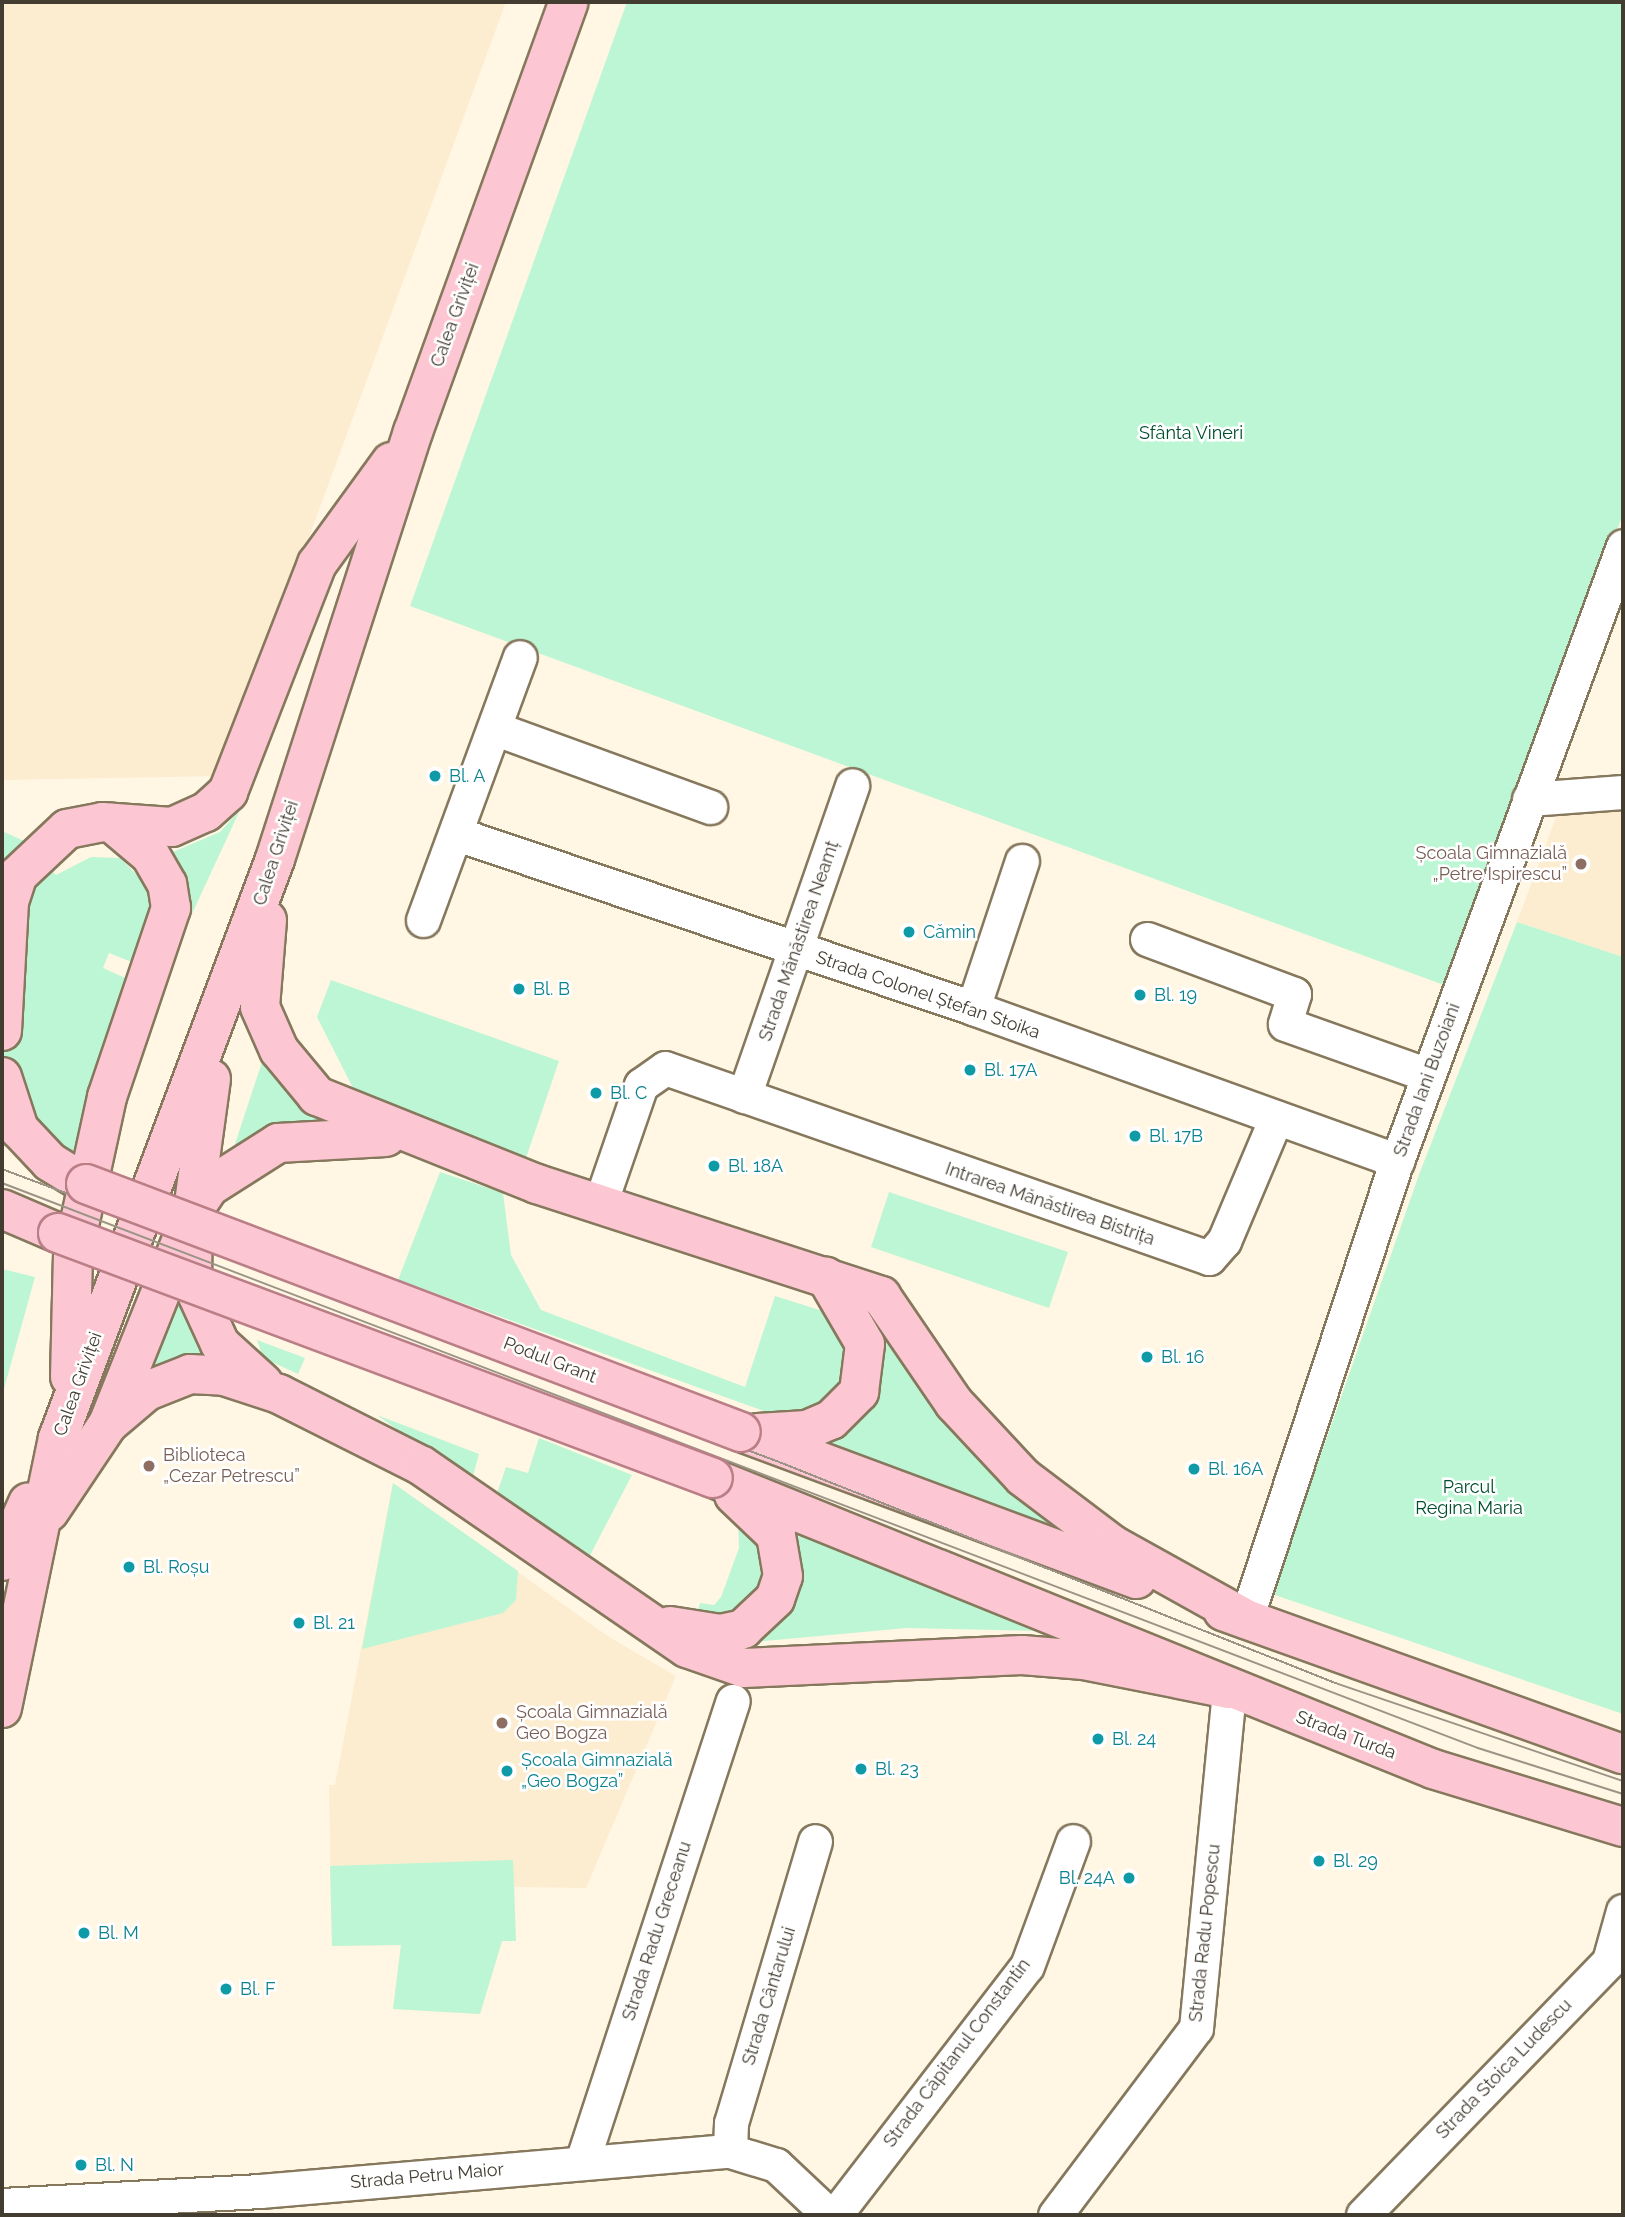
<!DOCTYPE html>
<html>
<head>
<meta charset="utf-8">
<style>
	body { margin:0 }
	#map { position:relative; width:1625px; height:2217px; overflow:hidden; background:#fff6e4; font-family:Raleway,sans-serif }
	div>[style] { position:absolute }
	.built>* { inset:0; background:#fdedd0 }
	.green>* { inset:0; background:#bdf6d4 }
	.roads { filter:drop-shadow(2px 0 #86785d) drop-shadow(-2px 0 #86785d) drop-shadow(0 2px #86785d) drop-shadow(0 -2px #86785d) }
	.minor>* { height:33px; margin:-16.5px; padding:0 16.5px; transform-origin:16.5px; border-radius:16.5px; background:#fff }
	.major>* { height:38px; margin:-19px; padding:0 19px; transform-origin:19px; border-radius:19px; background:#fcc7d2 }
	.tram>* { height:2px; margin:-1px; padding:0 1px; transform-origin:1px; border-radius:1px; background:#9b9486 }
	.bridges { filter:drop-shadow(2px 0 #ba7e86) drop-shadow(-2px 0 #ba7e86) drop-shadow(0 2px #ba7e86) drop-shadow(0 -2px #ba7e86) }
	.major-bridge>* { height:38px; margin:-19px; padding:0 19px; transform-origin:19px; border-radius:19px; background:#fcc7d2 }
	.dots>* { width:19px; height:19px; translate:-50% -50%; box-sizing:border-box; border:4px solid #fff; border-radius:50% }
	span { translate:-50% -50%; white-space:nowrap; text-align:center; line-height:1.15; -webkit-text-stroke:5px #fff; paint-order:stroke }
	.street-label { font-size:18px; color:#423c31 }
	.park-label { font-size:18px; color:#004e2e }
	.culture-label { font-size:18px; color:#0d838f }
	.left { translate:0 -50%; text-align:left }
	.right { translate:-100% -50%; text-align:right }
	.education-label { font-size:18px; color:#785e54 }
	.frame { position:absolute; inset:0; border:4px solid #423c31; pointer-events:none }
</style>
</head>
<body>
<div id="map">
	<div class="built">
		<i style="clip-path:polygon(2px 2px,506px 2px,221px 776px,2px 780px)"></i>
		<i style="clip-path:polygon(1623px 804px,1623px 957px,1517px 922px,1560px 807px)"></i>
		<i style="clip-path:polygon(393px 1483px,609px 1637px,676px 1676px,586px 1888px,514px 1887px,516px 1941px,502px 1941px,480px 2014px,393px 2009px,401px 1945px,332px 1946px,329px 1785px,335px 1785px)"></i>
	</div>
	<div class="green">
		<i style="clip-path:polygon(627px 2px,1623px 2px,1623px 514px,1444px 985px,410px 606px)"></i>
		<i style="clip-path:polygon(240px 810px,179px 942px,168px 854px,220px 832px)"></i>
		<i style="clip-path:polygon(2px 831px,24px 841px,56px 875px,91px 857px,120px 858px,157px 895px,139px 965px,109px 953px,103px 968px,132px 981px,73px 1159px,2px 1132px)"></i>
		<i style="clip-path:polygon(1517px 922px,1623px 957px,1623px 1714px,1272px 1594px,1420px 1172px)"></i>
		<i style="clip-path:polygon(331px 980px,559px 1061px,526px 1158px,355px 1092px,317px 1017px)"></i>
		<i style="clip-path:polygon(266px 1050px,331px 1120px,233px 1150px)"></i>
		<i style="clip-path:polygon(440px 1172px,503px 1193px,511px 1255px,541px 1310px,745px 1387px,775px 1296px,829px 1313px,857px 1365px,825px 1412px,775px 1415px,398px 1280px)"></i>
		<i style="clip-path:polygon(889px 1192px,1068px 1252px,1049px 1308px,871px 1247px)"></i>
		<i style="clip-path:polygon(2px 1269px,35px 1277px,2px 1396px)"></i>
		<i style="clip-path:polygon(176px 1298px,180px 1300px,217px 1363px,147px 1366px)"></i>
		<i style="clip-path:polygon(871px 1316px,1074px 1535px,830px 1446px,878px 1338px)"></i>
		<i style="clip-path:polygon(257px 1340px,305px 1358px,298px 1374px,263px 1358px)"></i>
		<i style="clip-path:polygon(377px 1415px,479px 1454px,473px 1476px,464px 1478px)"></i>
		<i style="clip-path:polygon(539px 1438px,632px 1475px,586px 1563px,496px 1496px,506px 1467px,528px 1473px)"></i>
		<i style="clip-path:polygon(393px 1483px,518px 1571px,516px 1600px,503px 1613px,362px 1649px)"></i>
		<i style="clip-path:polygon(738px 1520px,758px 1532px,769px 1579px,741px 1616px,695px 1621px,700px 1603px,714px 1605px,721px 1597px,739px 1548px)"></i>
		<i style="clip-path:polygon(806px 1530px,1041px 1631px,907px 1628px,744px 1643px,794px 1541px)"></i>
		<i style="clip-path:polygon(513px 1860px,516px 1941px,502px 1941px,480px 2014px,393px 2009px,401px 1945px,332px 1946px,330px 1866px)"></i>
	</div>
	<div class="roads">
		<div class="minor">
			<i style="left:496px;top:729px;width:228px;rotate:20deg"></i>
			<i style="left:1529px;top:799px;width:94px;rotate:-4.3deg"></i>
			<i style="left:457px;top:834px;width:545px;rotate:18.63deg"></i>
			<i style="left:973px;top:1008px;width:451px;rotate:19.8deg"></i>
			<i style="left:423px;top:920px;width:280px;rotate:-69.8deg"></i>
			<i style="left:1147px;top:939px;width:157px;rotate:20.5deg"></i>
			<i style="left:1294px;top:994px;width:31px;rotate:107deg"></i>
			<i style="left:1285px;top:1024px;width:152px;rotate:19.6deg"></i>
			<i style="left:973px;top:1008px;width:155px;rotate:-71.6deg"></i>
			<i style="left:744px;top:1096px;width:329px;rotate:-70.8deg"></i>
			<i style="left:600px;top:1204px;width:126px;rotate:-71deg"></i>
			<i style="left:641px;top:1085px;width:29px;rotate:-35deg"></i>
			<i style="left:665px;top:1068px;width:576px;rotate:19.25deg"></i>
			<i style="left:1209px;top:1258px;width:23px;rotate:-49deg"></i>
			<i style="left:1224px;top:1241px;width:134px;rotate:-67.1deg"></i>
			<i style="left:1246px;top:1619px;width:482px;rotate:-71.8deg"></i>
			<i style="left:1397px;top:1161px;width:655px;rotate:-69.82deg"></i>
			<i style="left:730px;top:2151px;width:28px;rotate:-88deg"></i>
			<i style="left:731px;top:2123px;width:294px;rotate:-73.4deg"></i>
			<i style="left:582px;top:2162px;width:485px;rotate:-71.9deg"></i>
			<i style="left:2px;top:2205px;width:258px;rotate:-3.1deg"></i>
			<i style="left:260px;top:2191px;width:472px;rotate:-4.9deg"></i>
			<i style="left:730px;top:2151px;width:48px;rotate:16.9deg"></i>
			<i style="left:776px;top:2165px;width:73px;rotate:43.3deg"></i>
			<i style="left:835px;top:2215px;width:314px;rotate:-52.4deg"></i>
			<i style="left:1027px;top:1966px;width:133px;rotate:-69.8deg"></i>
			<i style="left:1055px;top:2215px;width:234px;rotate:-53deg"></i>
			<i style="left:1196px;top:2028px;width:341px;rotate:-84.4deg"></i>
			<i style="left:1363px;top:2215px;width:354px;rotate:-45.9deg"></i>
			<i style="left:1609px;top:1961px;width:52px;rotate:-74.4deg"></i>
		</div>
		<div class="major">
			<i style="left:267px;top:920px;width:87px;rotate:94.6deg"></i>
			<i style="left:260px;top:1007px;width:47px;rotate:66.2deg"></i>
			<i style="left:279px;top:1050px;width:60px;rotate:50.4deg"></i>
			<i style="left:317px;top:1096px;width:237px;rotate:21.8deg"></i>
			<i style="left:537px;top:1184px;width:362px;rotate:18deg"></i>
			<i style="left:881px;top:1296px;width:130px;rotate:55.7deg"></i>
			<i style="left:954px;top:1403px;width:101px;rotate:47deg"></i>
			<i style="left:1023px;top:1477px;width:113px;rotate:37.1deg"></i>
			<i style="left:1113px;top:1545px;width:152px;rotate:29.1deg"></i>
			<i style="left:2px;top:1031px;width:129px;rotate:-86.9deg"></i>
			<i style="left:9px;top:902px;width:28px;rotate:-72deg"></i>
			<i style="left:18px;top:875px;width:67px;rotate:-43.2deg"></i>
			<i style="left:67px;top:829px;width:36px;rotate:-11deg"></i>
			<i style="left:102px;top:822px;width:70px;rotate:4.1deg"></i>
			<i style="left:172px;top:827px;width:37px;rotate:-24deg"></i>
			<i style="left:206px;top:812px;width:30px;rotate:-42deg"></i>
			<i style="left:228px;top:792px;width:245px;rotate:-68.7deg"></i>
			<i style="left:317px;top:564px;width:126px;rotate:-54deg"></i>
			<i style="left:2px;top:1077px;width:55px;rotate:71.9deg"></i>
			<i style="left:19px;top:1129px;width:45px;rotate:46.8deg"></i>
			<i style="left:50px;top:1162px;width:42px;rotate:31.4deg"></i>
			<i style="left:211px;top:1079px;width:133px;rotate:97.8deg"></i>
			<i style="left:193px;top:1211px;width:72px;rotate:90.8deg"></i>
			<i style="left:192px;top:1283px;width:67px;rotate:65.3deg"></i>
			<i style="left:220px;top:1344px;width:58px;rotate:42.2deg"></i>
			<i style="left:2px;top:1209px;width:61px;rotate:23.2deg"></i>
			<i style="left:70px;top:1377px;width:124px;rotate:-88.6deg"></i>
			<i style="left:73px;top:1253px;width:160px;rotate:-77.7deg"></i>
			<i style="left:107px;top:1097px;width:200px;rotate:-71.3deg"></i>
			<i style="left:171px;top:908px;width:24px;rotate:-99deg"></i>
			<i style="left:167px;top:884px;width:34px;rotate:-120deg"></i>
			<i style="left:150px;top:855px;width:50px;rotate:-139.9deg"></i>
			<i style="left:108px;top:1424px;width:51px;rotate:-40.2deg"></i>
			<i style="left:147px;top:1391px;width:46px;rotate:-21.6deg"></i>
			<i style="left:190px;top:1374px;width:34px;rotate:3deg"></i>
			<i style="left:224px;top:1376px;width:58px;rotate:18.1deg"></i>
			<i style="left:279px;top:1394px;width:160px;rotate:26.7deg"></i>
			<i style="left:422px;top:1466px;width:321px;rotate:34.5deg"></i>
			<i style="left:687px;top:1648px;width:60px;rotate:19.3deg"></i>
			<i style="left:744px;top:1668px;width:278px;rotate:-2.7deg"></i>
			<i style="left:1022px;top:1655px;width:62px;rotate:4.6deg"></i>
			<i style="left:1084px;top:1660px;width:148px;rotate:11.3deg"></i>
			<i style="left:741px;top:1432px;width:422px;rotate:20.4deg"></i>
			<i style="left:758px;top:1433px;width:49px;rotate:-3.5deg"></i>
			<i style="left:807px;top:1430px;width:26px;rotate:-23deg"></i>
			<i style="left:831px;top:1420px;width:40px;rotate:-45deg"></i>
			<i style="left:859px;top:1392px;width:48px;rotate:-82.9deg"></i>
			<i style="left:865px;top:1344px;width:78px;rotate:-120.2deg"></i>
			<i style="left:713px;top:1478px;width:777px;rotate:22.01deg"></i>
			<i style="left:1433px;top:1769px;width:199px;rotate:17deg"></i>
			<i style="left:49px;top:1512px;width:106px;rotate:-56.2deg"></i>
			<i style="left:108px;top:1424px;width:229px;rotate:-68.2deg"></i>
			<i style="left:193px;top:1211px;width:29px;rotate:-56deg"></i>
			<i style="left:209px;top:1187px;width:82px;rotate:-32.5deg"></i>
			<i style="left:278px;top:1143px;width:108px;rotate:-3.2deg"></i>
			<i style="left:2px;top:1561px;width:64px;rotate:-65.9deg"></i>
			<i style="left:1223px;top:1611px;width:425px;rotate:19.7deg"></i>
			<i style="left:670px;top:1626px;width:51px;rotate:9.1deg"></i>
			<i style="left:720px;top:1634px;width:24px;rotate:-12deg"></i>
			<i style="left:743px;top:1629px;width:44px;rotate:-43.2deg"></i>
			<i style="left:775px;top:1599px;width:24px;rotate:-71deg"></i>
			<i style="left:783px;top:1576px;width:42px;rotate:-99.7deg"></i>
			<i style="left:776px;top:1535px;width:58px;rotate:-136.4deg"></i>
			<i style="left:2px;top:1708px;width:276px;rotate:-78.3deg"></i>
			<i style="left:58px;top:1438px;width:618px;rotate:-69.45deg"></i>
			<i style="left:275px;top:859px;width:449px;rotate:-72.1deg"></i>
			<i style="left:413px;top:432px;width:457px;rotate:-70.1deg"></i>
		</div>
	</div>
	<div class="tram">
		<i style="left:2px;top:1169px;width:830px;rotate:20.66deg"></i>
		<i style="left:779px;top:1462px;width:601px;rotate:21.66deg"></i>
		<i style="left:1338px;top:1684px;width:301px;rotate:18.8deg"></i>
		<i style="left:2px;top:1183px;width:1580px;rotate:20.95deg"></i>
		<i style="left:1478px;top:1748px;width:152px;rotate:17.6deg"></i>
	</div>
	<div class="bridges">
		<div class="major-bridge">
			<i style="left:86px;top:1184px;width:700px;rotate:20.74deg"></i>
			<i style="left:58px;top:1233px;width:699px;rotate:20.51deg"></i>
		</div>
	</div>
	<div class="dots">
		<i style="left:435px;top:776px;background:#0f9aa8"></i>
		<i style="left:1581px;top:864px;background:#8d6e63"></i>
		<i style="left:909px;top:932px;background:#0f9aa8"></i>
		<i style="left:519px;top:989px;background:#0f9aa8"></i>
		<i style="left:1140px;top:995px;background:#0f9aa8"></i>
		<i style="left:970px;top:1070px;background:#0f9aa8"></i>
		<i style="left:596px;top:1093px;background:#0f9aa8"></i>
		<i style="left:1135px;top:1136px;background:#0f9aa8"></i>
		<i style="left:714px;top:1166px;background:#0f9aa8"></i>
		<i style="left:1147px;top:1357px;background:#0f9aa8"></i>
		<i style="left:149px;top:1466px;background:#8d6e63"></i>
		<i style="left:1194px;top:1469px;background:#0f9aa8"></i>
		<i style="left:129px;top:1567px;background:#0f9aa8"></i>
		<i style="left:299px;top:1623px;background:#0f9aa8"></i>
		<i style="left:502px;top:1723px;background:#8d6e63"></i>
		<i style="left:1098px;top:1739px;background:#0f9aa8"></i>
		<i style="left:861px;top:1769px;background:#0f9aa8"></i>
		<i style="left:507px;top:1771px;background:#0f9aa8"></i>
		<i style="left:1319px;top:1861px;background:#0f9aa8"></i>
		<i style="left:1129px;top:1878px;background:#0f9aa8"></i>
		<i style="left:84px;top:1933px;background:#0f9aa8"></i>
		<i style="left:226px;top:1989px;background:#0f9aa8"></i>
		<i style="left:81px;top:2165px;background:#0f9aa8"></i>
	</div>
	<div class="street-label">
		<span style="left:455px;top:315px;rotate:-70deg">Calea Griviței</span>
		<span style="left:276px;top:853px;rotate:-72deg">Calea Griviței</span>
		<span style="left:799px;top:941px;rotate:-71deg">Strada Mănăstirea Neamț</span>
		<span style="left:928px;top:995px;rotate:19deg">Strada Colonel Ștefan Stoika</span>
		<span style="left:1427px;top:1080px;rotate:-70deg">Strada Iani Buzoiani</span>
		<span style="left:1050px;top:1204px;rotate:19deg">Intrarea Mănăstirea Bistrița</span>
		<span style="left:550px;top:1360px;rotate:21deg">Podul Grant</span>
		<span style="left:78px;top:1384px;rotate:-70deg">Calea Griviței</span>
		<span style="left:1346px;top:1735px;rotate:21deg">Strada Turda</span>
		<span style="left:657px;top:1931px;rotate:-72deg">Strada Radu Greceanu</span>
		<span style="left:1205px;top:1933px;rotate:-84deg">Strada Radu Popescu</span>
		<span style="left:769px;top:1996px;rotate:-73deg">Strada Cântarului</span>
		<span style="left:957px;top:2053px;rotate:-53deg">Strada Căpitanul Constantin</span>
		<span style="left:1504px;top:2069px;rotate:-46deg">Strada Stoica Ludescu</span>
		<span style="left:427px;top:2176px;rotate:-5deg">Strada Petru Maior</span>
	</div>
	<div class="park-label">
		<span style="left:1191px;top:433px">Sfânta Vineri</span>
		<span style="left:1469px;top:1498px">Parcul<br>Regina Maria</span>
	</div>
	<div class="culture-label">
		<span class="left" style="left:449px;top:776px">Bl. A</span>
		<span class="left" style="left:923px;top:932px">Cămin</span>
		<span class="left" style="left:533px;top:989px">Bl. B</span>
		<span class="left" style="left:1154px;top:995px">Bl. 19</span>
		<span class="left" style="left:984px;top:1070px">Bl. 17A</span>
		<span class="left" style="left:610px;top:1093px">Bl. C</span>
		<span class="left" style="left:1149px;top:1136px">Bl. 17B</span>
		<span class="left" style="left:728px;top:1166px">Bl. 18A</span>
		<span class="left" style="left:1161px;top:1357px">Bl. 16</span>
		<span class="left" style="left:1208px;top:1469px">Bl. 16A</span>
		<span class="left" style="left:143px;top:1567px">Bl. Roșu</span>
		<span class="left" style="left:313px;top:1623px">Bl. 21</span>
		<span class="left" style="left:1112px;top:1739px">Bl. 24</span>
		<span class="left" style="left:521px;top:1771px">Școala Gimnazială<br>„Geo Bogza”</span>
		<span class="left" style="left:875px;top:1769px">Bl. 23</span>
		<span class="left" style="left:1333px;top:1861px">Bl. 29</span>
		<span class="right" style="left:1115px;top:1878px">Bl. 24A</span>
		<span class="left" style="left:98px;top:1933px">Bl. M</span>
		<span class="left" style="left:240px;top:1989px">Bl. F</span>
		<span class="left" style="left:95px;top:2165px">Bl. N</span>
	</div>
	<div class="education-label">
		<span class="right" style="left:1567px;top:864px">Școala Gimnazială<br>„Petre Ispirescu”</span>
		<span class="left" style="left:163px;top:1466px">Biblioteca<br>„Cezar Petrescu”</span>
		<span class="left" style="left:516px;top:1723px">Școala Gimnazială<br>Geo Bogza</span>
	</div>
	<div class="frame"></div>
</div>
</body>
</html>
